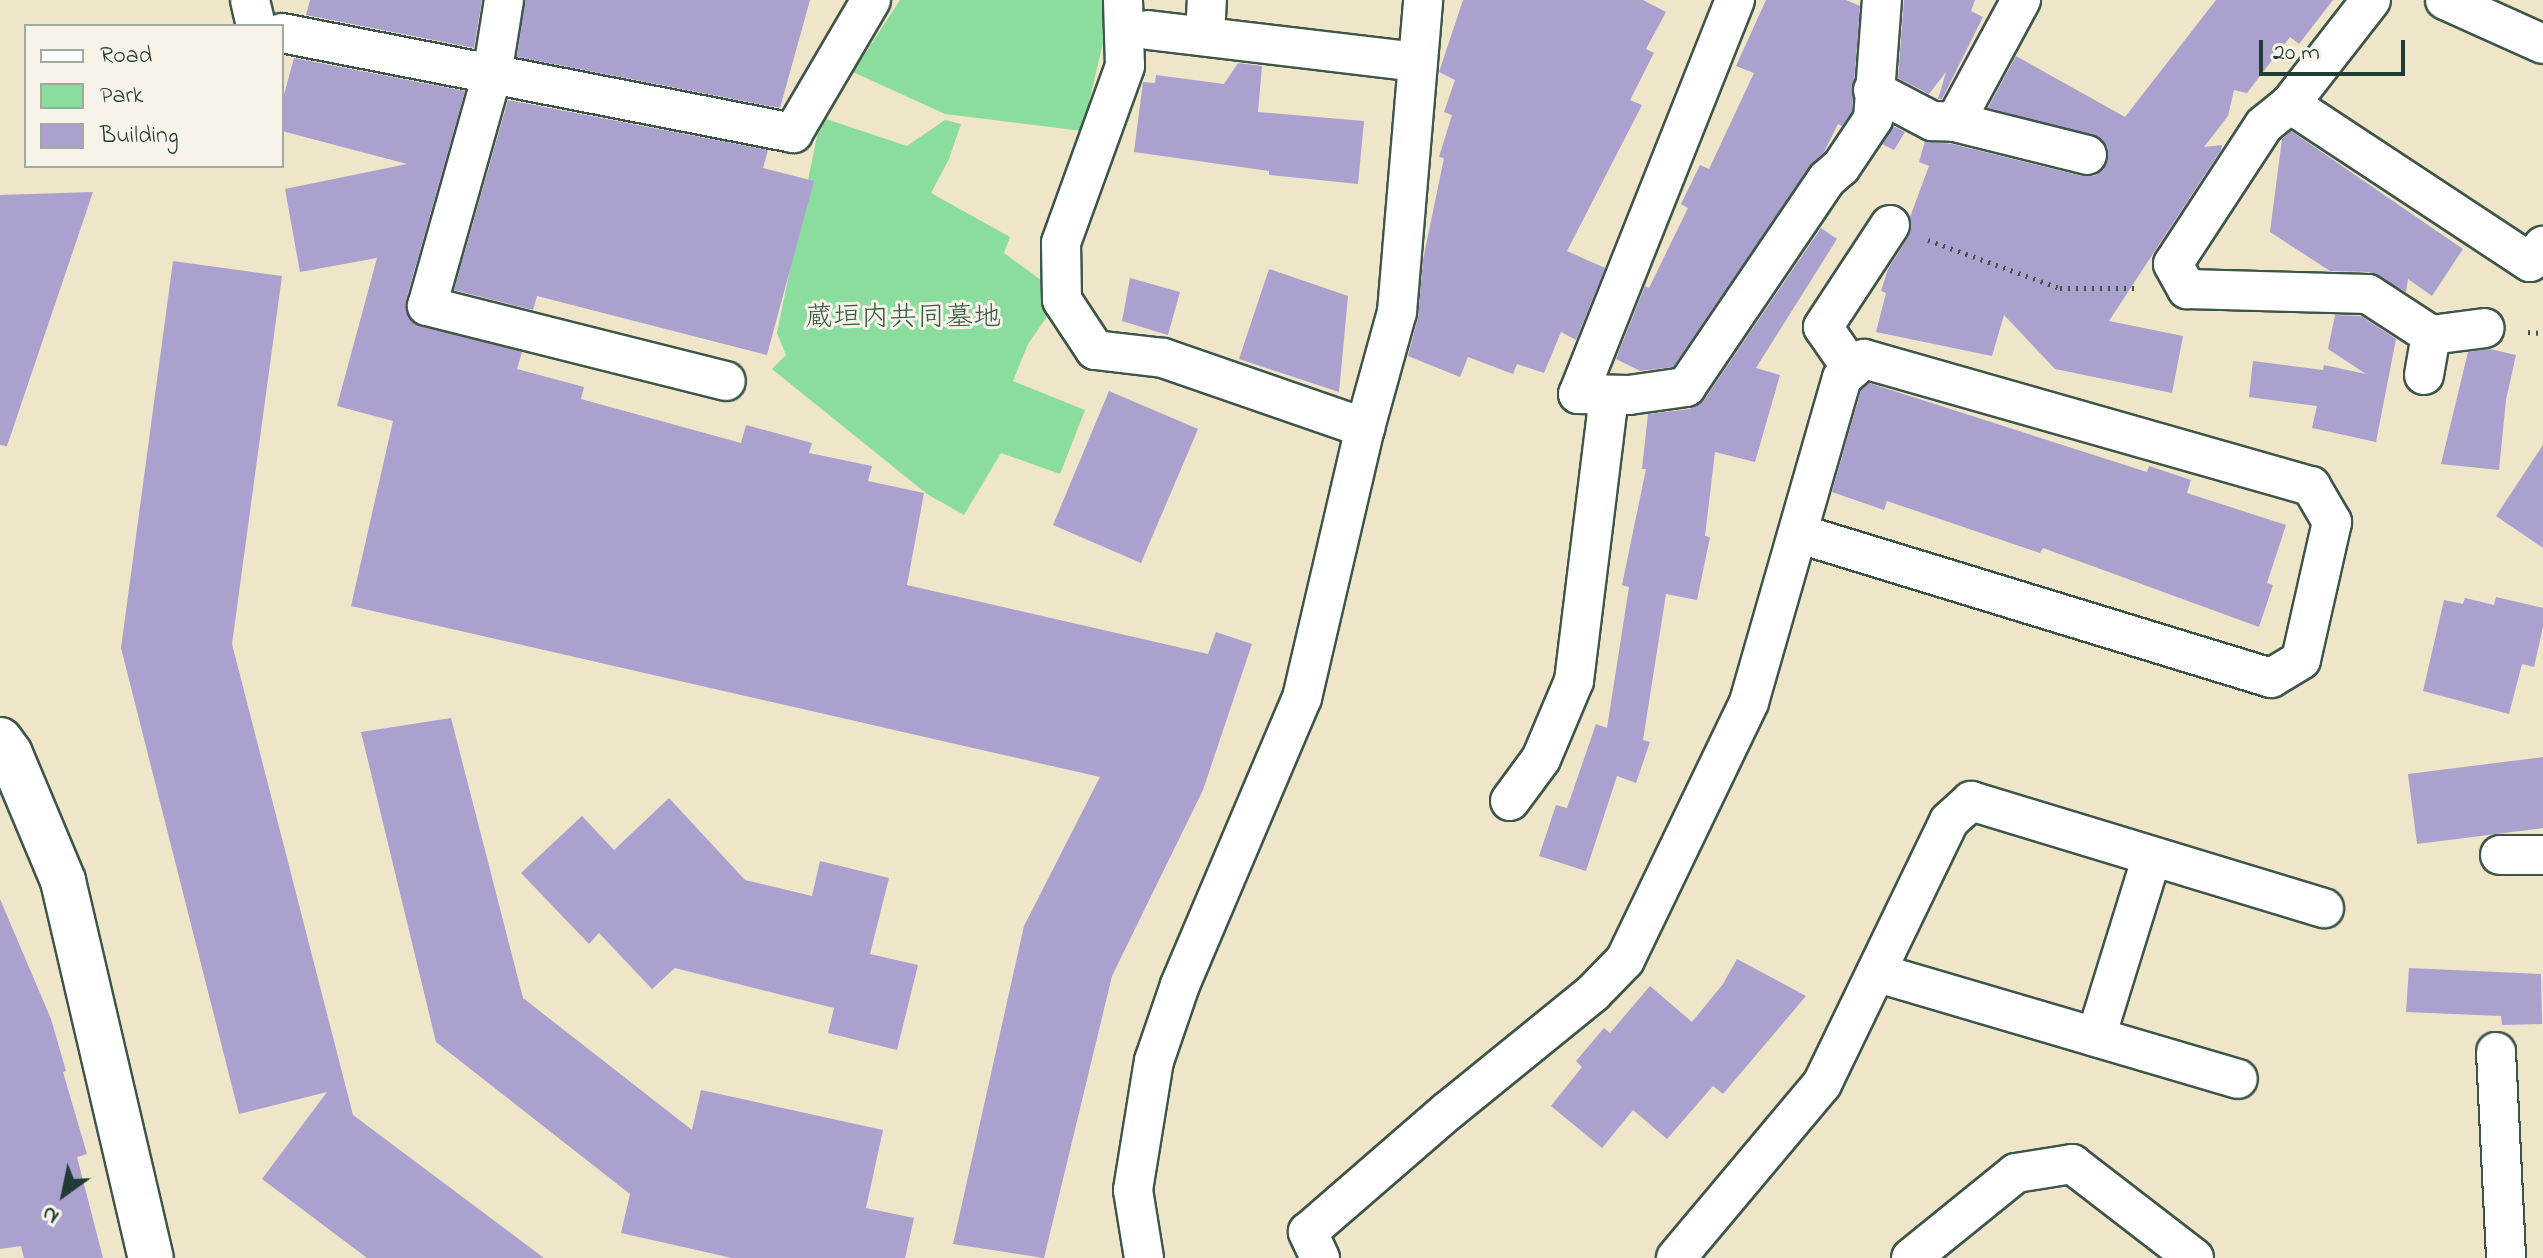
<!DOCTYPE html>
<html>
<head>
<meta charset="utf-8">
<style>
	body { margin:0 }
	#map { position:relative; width:2543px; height:1258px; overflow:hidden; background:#efe5c9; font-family:"Indie Flower","Klee One",sans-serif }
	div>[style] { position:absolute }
	.green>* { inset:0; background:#8bdd9e }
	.building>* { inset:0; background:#aaa1cf }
	.path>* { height:5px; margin-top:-2.5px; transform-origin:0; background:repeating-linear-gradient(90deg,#3e564a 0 2px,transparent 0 8px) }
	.roads { filter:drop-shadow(2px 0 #3e564a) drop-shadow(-2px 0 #3e564a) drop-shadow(0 2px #3e564a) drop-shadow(0 -2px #3e564a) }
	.minor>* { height:38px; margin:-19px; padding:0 19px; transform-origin:19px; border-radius:19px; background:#fff }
	.tertiary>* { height:44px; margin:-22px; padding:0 22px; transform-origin:22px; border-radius:22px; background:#fff }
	span { translate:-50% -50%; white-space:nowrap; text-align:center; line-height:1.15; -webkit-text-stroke:6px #f7f3e8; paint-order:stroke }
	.park-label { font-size:28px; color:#355d49 }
	.legend { position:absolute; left:24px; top:24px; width:260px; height:144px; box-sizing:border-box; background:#f7f3e8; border:2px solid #a1aaa0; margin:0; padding:10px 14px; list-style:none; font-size:24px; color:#1f3d34 }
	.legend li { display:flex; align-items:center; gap:16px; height:40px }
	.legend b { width:40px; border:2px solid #a1aaa0 }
	.north { position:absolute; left:24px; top:1154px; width:80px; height:80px; -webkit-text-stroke:6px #f7f3e8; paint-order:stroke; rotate:213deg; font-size:22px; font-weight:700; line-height:32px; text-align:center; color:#1f3d34 }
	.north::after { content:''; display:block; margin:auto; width:28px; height:36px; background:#1f3d34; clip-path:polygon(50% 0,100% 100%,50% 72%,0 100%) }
	.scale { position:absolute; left:2259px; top:40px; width:146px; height:36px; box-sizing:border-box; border:4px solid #1f3d34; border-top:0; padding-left:10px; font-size:24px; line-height:28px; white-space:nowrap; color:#1f3d34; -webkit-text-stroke:6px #f7f3e8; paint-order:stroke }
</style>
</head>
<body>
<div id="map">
	<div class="green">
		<i style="clip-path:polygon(900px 0,1107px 0,1108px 22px,1082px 131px,945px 114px,853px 72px)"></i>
		<i style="clip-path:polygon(826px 119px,907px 146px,945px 120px,961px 124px,949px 159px,931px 193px,1010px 237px,1004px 253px,1048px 285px,1055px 305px,1028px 344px,1013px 381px,1085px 410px,1060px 474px,1001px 453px,964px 515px,927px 494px,772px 369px,786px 355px,777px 333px,817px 136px)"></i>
	</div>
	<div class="building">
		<i style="clip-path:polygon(310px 0,482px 0,474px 48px,306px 15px)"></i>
		<i style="clip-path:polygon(525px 0,810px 0,780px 108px,517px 57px)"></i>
		<i style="clip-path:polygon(1463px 0,1643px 0,1666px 12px,1646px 49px,1654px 53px,1630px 100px,1642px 105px,1567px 251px,1605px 268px,1576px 340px,1561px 332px,1544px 373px,1517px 364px,1513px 374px,1468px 357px,1460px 377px,1408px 356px,1418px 318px,1423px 260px,1444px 158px,1439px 157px,1452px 115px,1444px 112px,1455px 80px,1439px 72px)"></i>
		<i style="clip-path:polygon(1766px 0,1846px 0,1860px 6px,1852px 112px,1842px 126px,1838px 124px,1824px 152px,1809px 167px,1673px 367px,1640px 371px,1616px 359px,1645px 286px,1649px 288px,1688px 208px,1681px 204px,1700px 165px,1709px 169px,1754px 73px,1736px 66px)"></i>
		<i style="clip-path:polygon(1904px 0,1975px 0,1971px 11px,1983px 17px,1942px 99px,1938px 99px,1946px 72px,1929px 94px,1898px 78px)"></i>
		<i style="clip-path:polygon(2216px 0,2333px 0,2299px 44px,2290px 37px,2247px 93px,2234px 90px,2228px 116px,2204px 147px,2222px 145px,2221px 150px,2109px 321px,2183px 336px,2172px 393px,2055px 369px,2004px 315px,1992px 356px,1876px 332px,1886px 293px,1881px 291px,1888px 269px,1909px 236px,1910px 217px,1929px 166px,1919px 162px,1925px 141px,1952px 144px,2082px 176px,2094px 176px,2103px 170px,2108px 160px,2108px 148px,2102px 139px,1988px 108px,2016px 56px,2125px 117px)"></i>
		<i style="clip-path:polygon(294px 58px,465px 91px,406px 300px,406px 312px,412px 322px,522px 352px,517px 369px,584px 387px,581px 399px,741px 443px,746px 425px,812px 443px,809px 453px,872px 466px,868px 481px,924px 493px,907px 585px,1208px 654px,1216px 632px,1252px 644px,1203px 790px,1112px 976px,1044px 1258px,953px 1244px,1024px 926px,1100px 777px,351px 606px,393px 421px,337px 406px,377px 258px,300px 272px,285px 189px,407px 164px,282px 131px,282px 102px)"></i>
		<i style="clip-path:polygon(1238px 63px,1262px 66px,1258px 112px,1364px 121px,1358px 184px,1269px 175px,1269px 171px,1134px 152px,1143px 82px,1155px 83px,1156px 75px,1224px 84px)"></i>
		<i style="clip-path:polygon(508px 100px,768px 150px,763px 168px,814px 181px,767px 355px,537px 296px,533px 310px,454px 290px)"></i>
		<i style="clip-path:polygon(1893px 126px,1905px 132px,1894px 150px,1882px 144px)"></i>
		<i style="clip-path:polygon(2291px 131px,2463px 249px,2432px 296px,2408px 279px,2406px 292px,2369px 272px,2330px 271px,2270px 232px,2282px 139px)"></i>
		<i style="clip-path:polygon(93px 192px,7px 446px,0 445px,0 195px)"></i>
		<i style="clip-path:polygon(1821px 228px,1837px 239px,1756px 368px,1780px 375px,1755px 462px,1715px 452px,1705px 536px,1710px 537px,1697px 600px,1666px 594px,1643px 740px,1650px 742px,1636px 783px,1617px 776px,1586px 871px,1539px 856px,1556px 805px,1567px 808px,1596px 724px,1607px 728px,1629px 587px,1622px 585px,1646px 469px,1642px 469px,1648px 414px,1690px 409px,1704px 400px)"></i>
		<i style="clip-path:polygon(173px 261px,282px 276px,232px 644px,353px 1115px,544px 1258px,367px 1258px,262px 1179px,327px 1092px,239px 1114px,121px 648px)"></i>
		<i style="clip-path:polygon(1269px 269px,1348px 296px,1339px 392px,1239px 359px)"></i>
		<i style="clip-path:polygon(1130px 278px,1180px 292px,1168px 335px,1122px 321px)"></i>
		<i style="clip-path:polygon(2335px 315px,2361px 316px,2396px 339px,2376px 442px,2312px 428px,2317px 406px,2249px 397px,2253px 361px,2323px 370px,2324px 365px,2366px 374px,2328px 349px)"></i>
		<i style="clip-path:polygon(2490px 349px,2516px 355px,2506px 400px,2499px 470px,2441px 464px,2468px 352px)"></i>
		<i style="clip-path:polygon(1869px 383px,2147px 472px,2149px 466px,2191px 480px,2187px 493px,2286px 525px,2267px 583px,2273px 585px,2259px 627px,2043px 548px,2040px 553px,1887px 501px,1884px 510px,1832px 492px,1861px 390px)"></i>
		<i style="clip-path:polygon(1109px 391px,1198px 429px,1141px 563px,1053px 525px)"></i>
		<i style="clip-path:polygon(2543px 445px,2543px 548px,2496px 516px)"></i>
		<i style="clip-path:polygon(2496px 597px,2543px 608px,2543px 627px,2534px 667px,2522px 664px,2509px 714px,2423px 691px,2444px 600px,2463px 604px,2465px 598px,2494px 605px)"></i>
		<i style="clip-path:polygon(451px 718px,523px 998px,692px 1130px,701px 1090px,883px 1130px,866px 1208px,914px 1218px,905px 1258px,732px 1258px,621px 1233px,630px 1194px,436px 1042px,361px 732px)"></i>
		<i style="clip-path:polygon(2543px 757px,2543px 828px,2417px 844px,2408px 774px)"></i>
		<i style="clip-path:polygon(669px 798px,745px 880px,812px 896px,820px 861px,889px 878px,870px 954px,918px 965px,897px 1050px,828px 1033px,834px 1008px,675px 968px,652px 989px,599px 933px,589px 944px,521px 873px,582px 816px,614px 850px)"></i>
		<i style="clip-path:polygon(0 899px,51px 1019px,66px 1071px,63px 1072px,87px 1154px,77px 1157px,103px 1258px,24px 1258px,21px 1246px,0 1249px)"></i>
		<i style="clip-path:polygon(1737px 959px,1806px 996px,1723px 1094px,1713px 1086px,1667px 1139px,1633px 1110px,1602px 1148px,1551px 1106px,1582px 1067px,1576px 1061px,1604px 1028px,1610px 1033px,1650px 986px,1692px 1022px,1723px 984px)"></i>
		<i style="clip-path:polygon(2409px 968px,2541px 974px,2542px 1024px,2502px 1025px,2501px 1016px,2406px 1012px)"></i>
	</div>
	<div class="path">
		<i style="left:1928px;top:240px;width:140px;rotate:20deg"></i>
		<i style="left:2060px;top:288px;width:78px"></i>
		<i style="left:2528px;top:332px;width:15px;rotate:4deg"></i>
	</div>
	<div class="roads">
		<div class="minor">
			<i style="left:250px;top:0;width:27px;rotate:77deg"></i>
			<i style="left:504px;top:0;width:76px;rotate:99.1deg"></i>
			<i style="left:492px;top:75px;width:240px;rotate:105.7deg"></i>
			<i style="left:427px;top:306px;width:308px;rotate:14.1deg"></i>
			<i style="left:1123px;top:0;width:66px;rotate:88.3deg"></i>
			<i style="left:1125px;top:66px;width:188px;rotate:109.9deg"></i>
			<i style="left:1061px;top:243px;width:57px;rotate:89deg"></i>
			<i style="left:1062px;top:300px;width:60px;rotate:56.6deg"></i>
			<i style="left:1095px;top:350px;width:68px;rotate:6.7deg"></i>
			<i style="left:1163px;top:358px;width:214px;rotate:19.1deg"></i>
			<i style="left:1735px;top:0;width:424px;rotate:111.7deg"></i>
			<i style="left:1578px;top:394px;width:51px;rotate:1.1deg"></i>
			<i style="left:1629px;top:395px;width:58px;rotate:-8deg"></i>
			<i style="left:1686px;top:387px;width:251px;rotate:-55.9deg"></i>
			<i style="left:1827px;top:179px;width:18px;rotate:-41deg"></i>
			<i style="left:1841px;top:167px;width:58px;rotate:-56.3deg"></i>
			<i style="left:1873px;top:119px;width:119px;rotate:-85.7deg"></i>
			<i style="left:2371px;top:0;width:132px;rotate:127.9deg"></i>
			<i style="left:2290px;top:104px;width:33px;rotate:141deg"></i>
			<i style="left:2264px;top:125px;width:166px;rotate:123.2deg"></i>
			<i style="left:2173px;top:264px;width:29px;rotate:61deg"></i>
			<i style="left:2187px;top:289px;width:181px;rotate:1.6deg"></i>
			<i style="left:2368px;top:294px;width:75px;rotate:33.1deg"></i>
			<i style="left:2431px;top:335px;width:54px;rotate:-7.4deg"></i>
			<i style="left:2445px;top:0;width:107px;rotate:24.2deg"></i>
			<i style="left:1148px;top:30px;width:272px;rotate:6.8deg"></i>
			<i style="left:282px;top:33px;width:521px;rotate:11.07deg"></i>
			<i style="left:793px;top:133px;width:154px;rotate:-59.6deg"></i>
			<i style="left:1205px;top:36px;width:36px;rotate:-87deg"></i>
			<i style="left:1873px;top:90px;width:67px;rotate:27.7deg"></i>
			<i style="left:1932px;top:121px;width:23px;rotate:2deg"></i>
			<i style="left:1955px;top:122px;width:139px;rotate:-61.6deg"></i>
			<i style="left:2290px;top:104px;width:287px;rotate:33.4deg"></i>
			<i style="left:2530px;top:262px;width:21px;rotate:-51deg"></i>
			<i style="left:1955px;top:122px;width:136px;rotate:14deg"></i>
			<i style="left:1852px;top:369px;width:51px;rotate:-124.6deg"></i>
			<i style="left:1823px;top:327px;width:122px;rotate:-56.7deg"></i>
			<i style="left:2424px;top:375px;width:41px;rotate:-80.1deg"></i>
			<i style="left:1510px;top:801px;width:52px;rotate:-53.6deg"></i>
			<i style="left:1541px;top:759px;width:85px;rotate:-67.1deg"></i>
			<i style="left:1574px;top:681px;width:288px;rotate:-83deg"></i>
			<i style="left:2500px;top:855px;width:43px"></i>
			<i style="left:1878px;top:973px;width:375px;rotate:16.4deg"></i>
			<i style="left:2096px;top:1037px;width:189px;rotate:-72.8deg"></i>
			<i style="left:2496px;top:1052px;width:206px;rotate:87.2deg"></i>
			<i style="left:1144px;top:1258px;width:69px;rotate:-99.2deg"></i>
			<i style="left:1133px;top:1190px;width:131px;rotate:-80.8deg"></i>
			<i style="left:1154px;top:1061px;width:80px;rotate:-71.1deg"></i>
			<i style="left:1180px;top:985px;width:312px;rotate:-67deg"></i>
			<i style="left:1302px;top:698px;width:277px;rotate:-76.9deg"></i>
			<i style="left:1365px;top:428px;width:120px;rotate:-74.6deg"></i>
			<i style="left:1397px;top:312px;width:313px;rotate:-85.2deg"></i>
			<i style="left:1320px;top:1258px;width:29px;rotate:-115deg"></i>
			<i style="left:1308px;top:1232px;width:186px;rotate:-40.9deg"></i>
			<i style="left:1449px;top:1110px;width:186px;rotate:-39.1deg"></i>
			<i style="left:1593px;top:993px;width:46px;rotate:-45.9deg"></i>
			<i style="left:1625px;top:960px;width:286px;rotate:-64.3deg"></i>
			<i style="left:1749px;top:702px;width:337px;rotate:-74deg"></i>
			<i style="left:1842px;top:378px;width:29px;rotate:-41deg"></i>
			<i style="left:1864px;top:359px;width:465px;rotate:15.9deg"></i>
			<i style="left:2311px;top:486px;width:42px;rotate:59.7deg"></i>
			<i style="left:2332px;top:522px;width:141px;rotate:102.7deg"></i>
			<i style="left:2301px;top:660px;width:35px;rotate:149deg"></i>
			<i style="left:2271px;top:678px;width:493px;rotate:-163deg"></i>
			<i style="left:1676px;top:1258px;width:227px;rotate:-50deg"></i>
			<i style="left:1822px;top:1084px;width:292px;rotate:-64.2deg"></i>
			<i style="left:1949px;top:821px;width:30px;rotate:-42deg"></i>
			<i style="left:1971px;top:801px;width:369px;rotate:16.9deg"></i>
			<i style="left:1911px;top:1258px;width:135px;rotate:-39deg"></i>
			<i style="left:2016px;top:1173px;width:57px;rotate:-9.1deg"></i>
			<i style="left:2072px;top:1164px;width:154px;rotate:37.6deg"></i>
		</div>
		<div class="tertiary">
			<i style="left:0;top:740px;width:17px;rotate:54deg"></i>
			<i style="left:10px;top:754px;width:138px;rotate:67.3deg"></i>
			<i style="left:63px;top:881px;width:387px;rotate:76.9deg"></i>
		</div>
	</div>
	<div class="park-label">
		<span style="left:903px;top:319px">蔵垣内共同墓地</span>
	</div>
	<ul class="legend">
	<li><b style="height:10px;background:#fff"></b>Road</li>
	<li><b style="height:22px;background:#8bdd9e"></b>Park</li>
	<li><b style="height:22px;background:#aaa1cf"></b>Building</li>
	</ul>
	<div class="north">N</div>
	<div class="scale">20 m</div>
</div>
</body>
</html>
